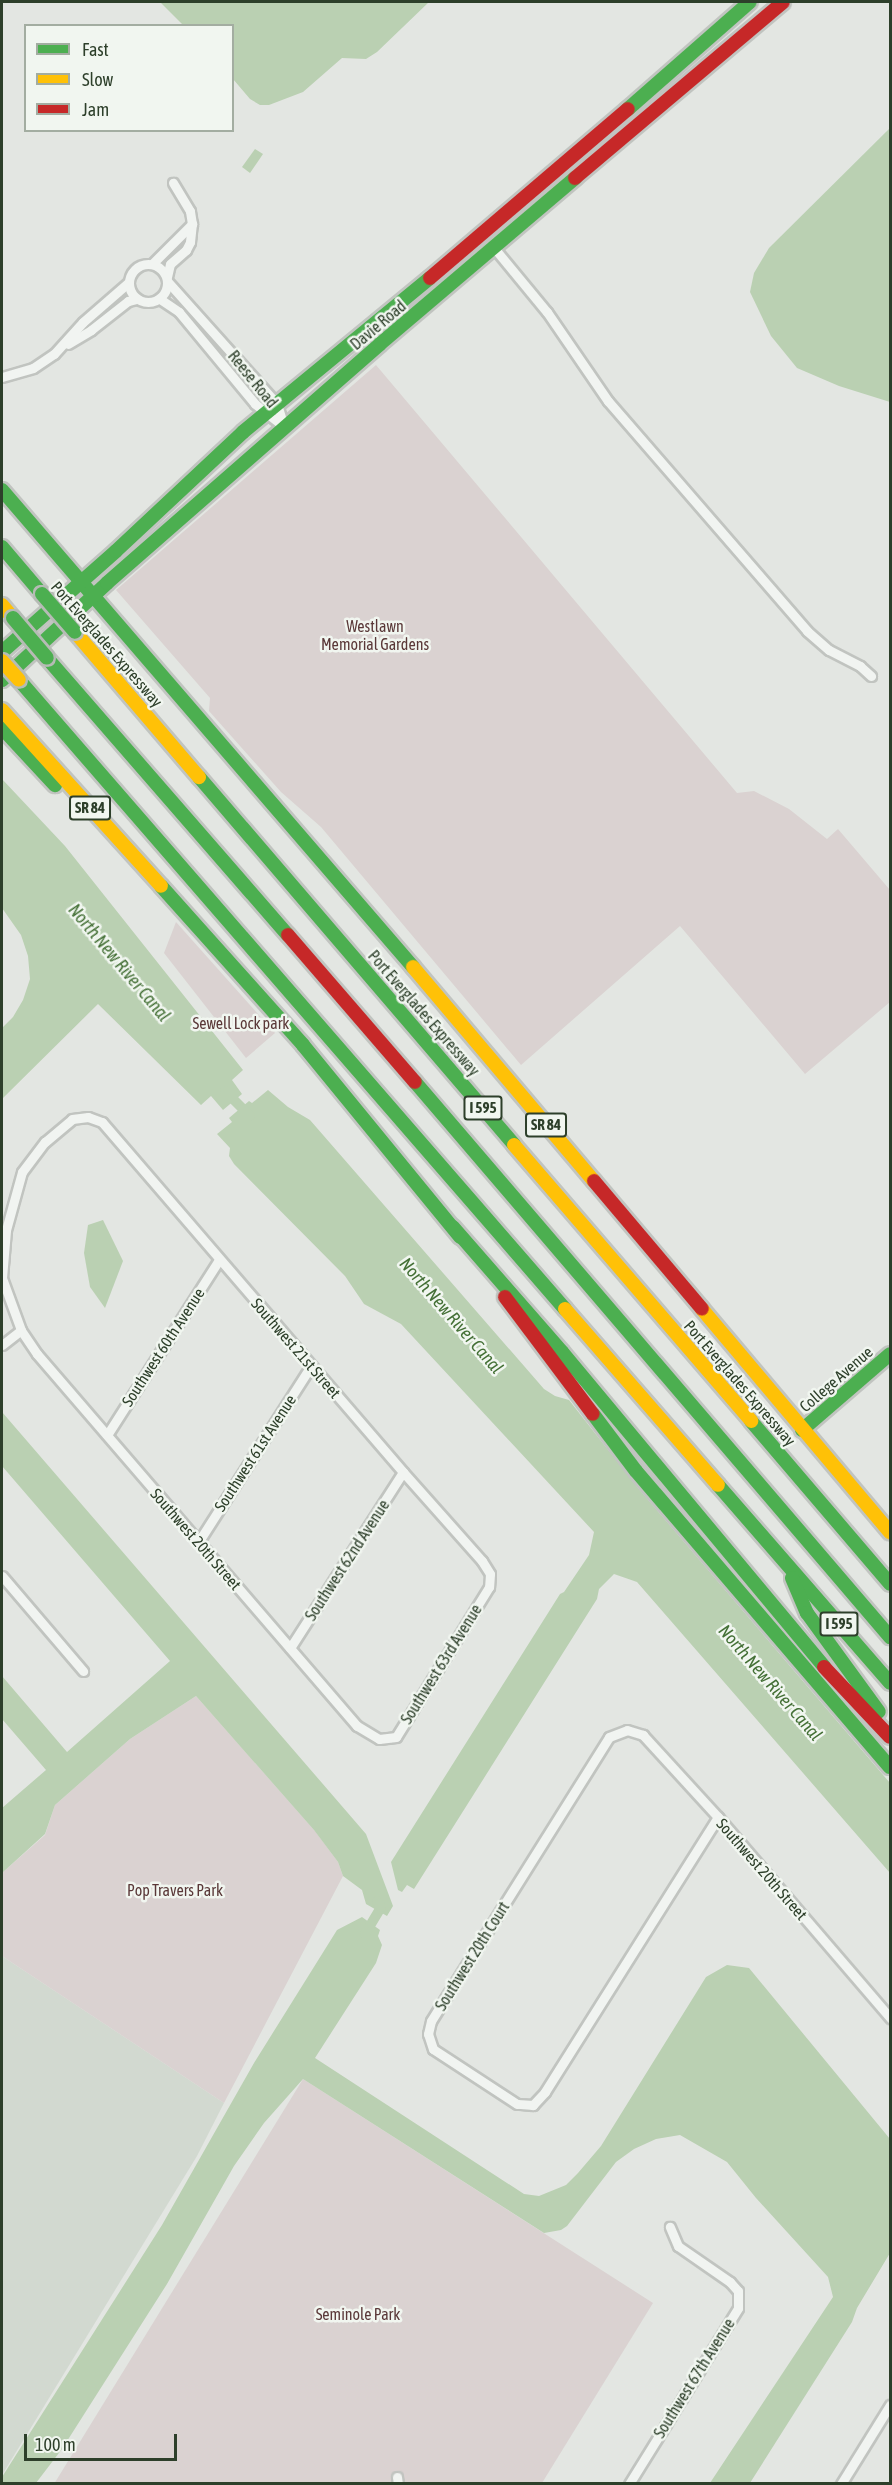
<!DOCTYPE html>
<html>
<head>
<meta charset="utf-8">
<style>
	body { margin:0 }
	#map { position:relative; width:892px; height:2485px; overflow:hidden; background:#e3e6e2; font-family:"Asap Condensed",sans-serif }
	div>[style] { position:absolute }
	.built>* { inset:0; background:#d2d9d0 }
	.green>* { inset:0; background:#dad2d1 }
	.water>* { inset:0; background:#bad0b2 }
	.canal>* { height:10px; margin:-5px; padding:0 5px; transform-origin:5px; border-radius:5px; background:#bad0b2 }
	.roads { filter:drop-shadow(2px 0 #c1c4c0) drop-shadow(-2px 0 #c1c4c0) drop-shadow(0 2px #c1c4c0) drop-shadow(0 -2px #c1c4c0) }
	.street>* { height:9px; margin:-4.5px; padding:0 4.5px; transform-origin:4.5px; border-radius:4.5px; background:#f1f4f1 }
	.street>.ring { margin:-4.5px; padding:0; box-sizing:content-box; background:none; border:9px solid #f1f4f1; border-radius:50% }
	.fast>* { height:14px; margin:-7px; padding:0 7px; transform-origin:7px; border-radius:7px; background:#4caf50 }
	.slow>* { height:14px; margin:-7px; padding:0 7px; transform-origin:7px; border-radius:7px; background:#ffc107 }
	.jam>* { height:14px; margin:-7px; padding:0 7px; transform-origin:7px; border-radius:7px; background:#c62828 }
	.bridges { filter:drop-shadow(2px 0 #b6bbb5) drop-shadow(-2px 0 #b6bbb5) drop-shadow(0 2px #b6bbb5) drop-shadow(0 -2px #b6bbb5) }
	.fast-bridge>* { height:14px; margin:-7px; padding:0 7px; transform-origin:7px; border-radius:7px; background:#4caf50 }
	.slow-bridge>* { height:14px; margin:-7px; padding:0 7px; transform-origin:7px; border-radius:7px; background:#ffc107 }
	span { translate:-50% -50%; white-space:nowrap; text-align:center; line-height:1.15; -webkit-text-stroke:5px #f1f6f0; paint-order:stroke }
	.shield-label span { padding:2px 4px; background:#f1f6f0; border:2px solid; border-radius:4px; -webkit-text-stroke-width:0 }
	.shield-label { font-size:15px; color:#2d3f2a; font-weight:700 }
	.street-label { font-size:16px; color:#2d3f2a }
	.park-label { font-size:16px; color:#5a3838 }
	.water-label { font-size:18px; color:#447036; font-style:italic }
	.frame { position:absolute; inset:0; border:3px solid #2d3f2a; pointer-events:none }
	.legend { position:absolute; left:24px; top:24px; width:210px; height:108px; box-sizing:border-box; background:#f1f6f0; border:2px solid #a3ada1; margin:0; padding:8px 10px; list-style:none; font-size:18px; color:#2d3f2a }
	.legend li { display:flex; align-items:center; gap:12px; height:30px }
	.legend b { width:30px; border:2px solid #a3ada1 }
	.scale { position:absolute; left:24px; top:2434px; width:153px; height:27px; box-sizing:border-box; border:3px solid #2d3f2a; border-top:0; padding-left:8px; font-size:18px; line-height:21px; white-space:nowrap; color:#2d3f2a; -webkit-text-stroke:4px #f1f6f0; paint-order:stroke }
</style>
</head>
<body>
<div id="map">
	<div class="built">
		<i style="clip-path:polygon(2px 1956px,224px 2103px,197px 2156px,2px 2475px)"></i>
	</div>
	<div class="green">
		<i style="clip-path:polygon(376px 365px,737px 793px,754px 791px,789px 809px,827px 839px,838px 829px,890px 890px,890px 1002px,805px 1074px,680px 926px,521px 1065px,321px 827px,281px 792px,209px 711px,210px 698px,116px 590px)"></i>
		<i style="clip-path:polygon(176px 922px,275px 1033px,246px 1058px,164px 953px)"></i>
		<i style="clip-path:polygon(196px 1696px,315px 1831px,338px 1862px,343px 1876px,224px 2103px,2px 1956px,2px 1873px,45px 1835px,55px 1805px,130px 1739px)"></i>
		<i style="clip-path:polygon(303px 2079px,653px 2303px,542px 2483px,54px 2484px)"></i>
	</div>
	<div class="water">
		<i style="clip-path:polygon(160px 2px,429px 2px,377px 52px,366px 59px,342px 58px,303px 92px,269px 105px,260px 105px,250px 99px,233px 79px,232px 26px,183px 25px)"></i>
		<i style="clip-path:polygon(890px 128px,890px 402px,839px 386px,797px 368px,771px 336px,750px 292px,754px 273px,769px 248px)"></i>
		<i style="clip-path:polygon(255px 149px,263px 154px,250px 173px,242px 167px)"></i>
		<i style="clip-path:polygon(2px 779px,65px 846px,243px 1070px,232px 1080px,242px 1094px,223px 1110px,211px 1096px,201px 1105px,98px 1004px,2px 1099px,2px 1028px,13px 1017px,23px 1000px,30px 979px,28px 956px,21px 935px,2px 908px)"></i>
		<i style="clip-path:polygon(268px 1090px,288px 1107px,310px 1120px,544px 1389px,555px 1396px,569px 1400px,638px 1488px,890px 1783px,890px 1873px,637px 1582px,614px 1574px,599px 1589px,597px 1599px,414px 1889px,407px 1885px,402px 1892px,398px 1890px,391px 1862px,560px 1594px,564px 1592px,589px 1555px,594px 1532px,401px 1324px,364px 1304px,345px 1276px,234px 1164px,229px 1156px,230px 1148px,217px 1134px,232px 1122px,229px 1118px,249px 1101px,252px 1103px)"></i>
		<i style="clip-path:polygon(103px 1220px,123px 1261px,105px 1308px,90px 1287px,84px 1253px,88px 1225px)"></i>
		<i style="clip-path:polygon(2px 1412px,366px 1834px,393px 1906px,387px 1916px,366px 1904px,362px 1890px,343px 1876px,338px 1862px,314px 1830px,196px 1696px,130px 1739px,55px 1805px,45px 1834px,2px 1873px,2px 1808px,46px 1770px,2px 1719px,2px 1676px,67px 1752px,170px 1661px,2px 1466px)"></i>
		<i style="clip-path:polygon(362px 1917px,380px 1930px,378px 1936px,382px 1945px,376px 1963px,315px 2058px,524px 2194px,539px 2196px,566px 2185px,578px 2173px,601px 2146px,706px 1977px,727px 1965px,749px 1968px,890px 2139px,890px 2253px,857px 2308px,852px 2322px,750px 2483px,710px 2483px,833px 2297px,828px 2277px,756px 2198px,727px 2162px,680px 2135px,656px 2139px,634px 2149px,616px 2162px,567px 2226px,561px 2230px,544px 2233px,303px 2079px,264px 2123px,234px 2166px,167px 2284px,62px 2449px,36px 2483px,2px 2483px,2px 2477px,162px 2225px,254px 2063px,337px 1930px)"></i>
	</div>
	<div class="canal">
		<i style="left:225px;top:1091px;width:35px;rotate:45deg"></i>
		<i style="left:365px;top:1934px;width:31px;rotate:-59deg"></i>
		<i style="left:381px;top:1907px;width:7px;rotate:-124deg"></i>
	</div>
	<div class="roads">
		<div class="street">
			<i style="left:495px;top:249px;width:82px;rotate:50.5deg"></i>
			<i style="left:547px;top:312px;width:108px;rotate:55.6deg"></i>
			<i style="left:608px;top:401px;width:304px;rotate:49.1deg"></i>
			<i style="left:807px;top:631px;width:29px;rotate:41deg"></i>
			<i style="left:829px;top:650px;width:35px;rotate:27deg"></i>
			<i style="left:860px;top:666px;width:15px;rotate:42deg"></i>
			<i class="ring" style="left:129px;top:264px;width:29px;height:29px"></i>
			<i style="left:152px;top:264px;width:57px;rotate:-45deg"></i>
			<i style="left:167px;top:277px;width:13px;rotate:-77deg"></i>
			<i style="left:170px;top:264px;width:21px;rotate:-41deg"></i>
			<i style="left:186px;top:250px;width:9px;rotate:-63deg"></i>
			<i style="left:190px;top:242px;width:18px;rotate:-84deg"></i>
			<i style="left:192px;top:224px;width:13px;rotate:-99deg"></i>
			<i style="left:190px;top:211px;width:33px;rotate:-121deg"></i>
			<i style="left:168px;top:282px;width:164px;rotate:48.2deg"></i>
			<i style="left:277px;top:404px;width:24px;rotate:73deg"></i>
			<i style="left:160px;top:299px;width:23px;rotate:34deg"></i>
			<i style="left:179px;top:312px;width:119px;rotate:50.4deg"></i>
			<i style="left:255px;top:404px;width:37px;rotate:38deg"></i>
			<i style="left:68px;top:344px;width:27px;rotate:-31deg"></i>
			<i style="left:91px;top:330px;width:47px;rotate:-38.1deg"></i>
			<i style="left:128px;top:301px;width:9px;rotate:-13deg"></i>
			<i style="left:2px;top:377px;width:32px;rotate:-16deg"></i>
			<i style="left:33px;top:368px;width:25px;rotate:-34deg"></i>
			<i style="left:54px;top:354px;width:43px;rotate:-47.8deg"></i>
			<i style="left:83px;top:322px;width:61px;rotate:-41deg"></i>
			<i style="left:88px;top:1117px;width:15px;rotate:20deg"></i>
			<i style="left:102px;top:1122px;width:462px;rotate:49.3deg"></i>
			<i style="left:403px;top:1472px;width:119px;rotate:48.4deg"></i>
			<i style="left:482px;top:1561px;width:15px;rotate:58deg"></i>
			<i style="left:490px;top:1574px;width:13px;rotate:94deg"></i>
			<i style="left:489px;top:1587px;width:176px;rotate:121.8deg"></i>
			<i style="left:396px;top:1737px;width:17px;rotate:173deg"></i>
			<i style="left:379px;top:1739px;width:26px;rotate:-149deg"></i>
			<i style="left:357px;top:1726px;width:491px;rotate:-130.7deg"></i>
			<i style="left:37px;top:1354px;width:29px;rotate:-124deg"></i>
			<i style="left:21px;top:1330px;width:55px;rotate:-110.1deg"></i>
			<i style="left:2px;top:1278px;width:48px;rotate:-85.2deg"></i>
			<i style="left:6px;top:1230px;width:60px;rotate:-74.6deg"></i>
			<i style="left:22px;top:1172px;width:38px;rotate:-53deg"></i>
			<i style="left:45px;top:1142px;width:35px;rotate:-40deg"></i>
			<i style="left:72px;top:1119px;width:16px;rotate:-7deg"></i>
			<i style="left:2px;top:1345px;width:24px;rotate:-38deg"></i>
			<i style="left:107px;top:1435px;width:208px;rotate:-57.4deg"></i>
			<i style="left:199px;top:1541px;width:208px;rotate:-57.4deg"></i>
			<i style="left:2px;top:1576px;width:125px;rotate:49.5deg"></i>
			<i style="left:290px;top:1648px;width:209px;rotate:-57.3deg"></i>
			<i style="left:718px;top:1817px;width:325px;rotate:122.2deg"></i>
			<i style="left:545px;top:2092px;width:18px;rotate:133deg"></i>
			<i style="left:533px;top:2105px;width:16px;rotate:-176deg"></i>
			<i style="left:517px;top:2104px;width:100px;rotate:-146.8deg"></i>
			<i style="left:433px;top:2049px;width:16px;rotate:-108deg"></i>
			<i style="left:428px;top:2034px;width:13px;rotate:-77deg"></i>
			<i style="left:431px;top:2021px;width:335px;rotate:-57.9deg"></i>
			<i style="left:609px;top:1737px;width:19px;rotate:-21deg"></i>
			<i style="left:627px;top:1730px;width:17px;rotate:17deg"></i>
			<i style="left:643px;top:1735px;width:111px;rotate:47.6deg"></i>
			<i style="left:718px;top:1817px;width:265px;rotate:49.4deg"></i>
			<i style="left:397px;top:2477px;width:7px;rotate:82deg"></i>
			<i style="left:629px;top:2484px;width:207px;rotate:-58.2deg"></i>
			<i style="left:738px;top:2308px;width:17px;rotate:-90deg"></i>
			<i style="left:738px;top:2291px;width:12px;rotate:-132deg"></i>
			<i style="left:730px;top:2282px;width:63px;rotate:-145.3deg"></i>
			<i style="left:678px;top:2246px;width:21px;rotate:-113deg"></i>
			<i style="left:841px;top:2484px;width:93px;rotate:-58.2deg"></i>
		</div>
		<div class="fast">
			<i style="left:628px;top:109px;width:162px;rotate:-41.3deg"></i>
			<i style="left:2px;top:490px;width:630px;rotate:49.25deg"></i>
			<i style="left:2px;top:547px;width:62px;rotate:49.6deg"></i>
			<i style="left:2px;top:652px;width:152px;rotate:-41.5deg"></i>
			<i style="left:116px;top:551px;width:174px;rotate:-43.1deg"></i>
			<i style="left:243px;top:432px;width:242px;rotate:-39.5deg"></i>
			<i style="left:47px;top:658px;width:367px;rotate:49deg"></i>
			<i style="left:2px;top:680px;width:143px;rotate:-42.7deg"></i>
			<i style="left:107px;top:583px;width:363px;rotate:-41.2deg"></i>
			<i style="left:380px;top:344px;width:256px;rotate:-40.4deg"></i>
			<i style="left:19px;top:680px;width:833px;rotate:49.04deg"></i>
			<i style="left:2px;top:728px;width:78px;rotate:47.1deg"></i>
			<i style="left:199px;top:777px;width:484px;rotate:49.4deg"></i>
			<i style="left:161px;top:886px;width:213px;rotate:48.2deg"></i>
			<i style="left:303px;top:1045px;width:248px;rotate:50.7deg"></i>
			<i style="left:415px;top:1082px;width:731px;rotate:49.44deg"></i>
			<i style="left:453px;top:1227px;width:166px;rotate:48.9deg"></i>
			<i style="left:562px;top:1352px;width:410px;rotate:50.2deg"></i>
			<i style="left:593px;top:1414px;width:71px;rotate:53deg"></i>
			<i style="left:636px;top:1471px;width:390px;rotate:49.4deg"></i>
			<i style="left:751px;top:1421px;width:214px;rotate:49.5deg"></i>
			<i style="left:802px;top:1430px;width:116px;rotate:-40.8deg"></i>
			<i style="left:718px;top:1485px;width:262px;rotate:49deg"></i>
			<i style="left:792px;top:1578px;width:38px;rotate:67deg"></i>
			<i style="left:807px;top:1613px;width:122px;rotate:54deg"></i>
		</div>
		<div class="slow">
			<i style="left:2px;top:605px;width:17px;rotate:50deg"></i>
			<i style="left:75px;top:632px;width:191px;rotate:49.5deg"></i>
			<i style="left:2px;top:710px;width:237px;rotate:47.9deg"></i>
			<i style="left:413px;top:967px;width:280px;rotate:49.8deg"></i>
			<i style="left:514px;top:1145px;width:364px;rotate:49.3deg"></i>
			<i style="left:565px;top:1309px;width:233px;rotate:49deg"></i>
			<i style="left:702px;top:1309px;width:292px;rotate:49.9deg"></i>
		</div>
		<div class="jam">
			<i style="left:575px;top:178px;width:272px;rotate:-40.2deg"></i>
			<i style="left:430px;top:278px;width:260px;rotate:-40.5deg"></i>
			<i style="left:288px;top:935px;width:194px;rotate:49.2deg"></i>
			<i style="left:594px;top:1181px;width:167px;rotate:49.8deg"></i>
			<i style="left:505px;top:1297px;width:146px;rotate:53.1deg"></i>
			<i style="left:824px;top:1667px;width:96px;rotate:46.7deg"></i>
		</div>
	</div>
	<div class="bridges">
		<div class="fast-bridge">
			<i style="left:42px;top:594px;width:50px;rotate:49deg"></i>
			<i style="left:13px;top:618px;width:52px;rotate:49.6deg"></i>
		</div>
		<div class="slow-bridge">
			<i style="left:2px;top:661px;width:25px;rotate:48deg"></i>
		</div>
	</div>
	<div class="shield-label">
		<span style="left:90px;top:808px">SR 84</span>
		<span style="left:483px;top:1108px">I 595</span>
		<span style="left:546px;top:1125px">SR 84</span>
		<span style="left:839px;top:1624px">I 595</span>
	</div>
	<div class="street-label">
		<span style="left:378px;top:325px;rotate:-40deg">Davie Road</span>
		<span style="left:253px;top:379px;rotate:51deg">Reese Road</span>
		<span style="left:107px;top:644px;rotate:49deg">Port Everglades Expressway</span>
		<span style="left:424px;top:1013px;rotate:49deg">Port Everglades Expressway</span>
		<span style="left:163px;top:1347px;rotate:-57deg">Southwest 60th Avenue</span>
		<span style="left:296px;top:1348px;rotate:49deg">Southwest 21st Street</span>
		<span style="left:836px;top:1379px;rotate:-41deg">College Avenue</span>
		<span style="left:740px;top:1383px;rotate:49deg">Port Everglades Expressway</span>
		<span style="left:255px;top:1453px;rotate:-57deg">Southwest 61st Avenue</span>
		<span style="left:196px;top:1539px;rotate:49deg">Southwest 20th Street</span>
		<span style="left:347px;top:1560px;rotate:-57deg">Southwest 62nd Avenue</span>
		<span style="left:441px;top:1664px;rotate:-58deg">Southwest 63rd Avenue</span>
		<span style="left:762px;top:1869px;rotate:49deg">Southwest 20th Street</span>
		<span style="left:472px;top:1956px;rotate:-58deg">Southwest 20th Court</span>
		<span style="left:694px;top:2378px;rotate:-58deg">Southwest 67th Avenue</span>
	</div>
	<div class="park-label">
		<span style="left:375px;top:635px">Westlawn<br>Memorial Gardens</span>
		<span style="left:241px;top:1023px">Sewell Lock park</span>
		<span style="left:175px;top:1890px">Pop Travers Park</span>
		<span style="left:358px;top:2314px">Seminole Park</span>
	</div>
	<div class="water-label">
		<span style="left:119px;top:963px;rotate:50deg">North New River Canal</span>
		<span style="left:451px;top:1316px;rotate:49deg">North New River Canal</span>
		<span style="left:770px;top:1683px;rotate:49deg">North New River Canal</span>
	</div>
	<div class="frame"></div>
	<ul class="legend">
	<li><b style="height:8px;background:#4caf50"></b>Fast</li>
	<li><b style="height:8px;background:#ffc107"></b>Slow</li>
	<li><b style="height:8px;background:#c62828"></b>Jam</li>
	</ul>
	<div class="scale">100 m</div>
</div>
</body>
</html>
